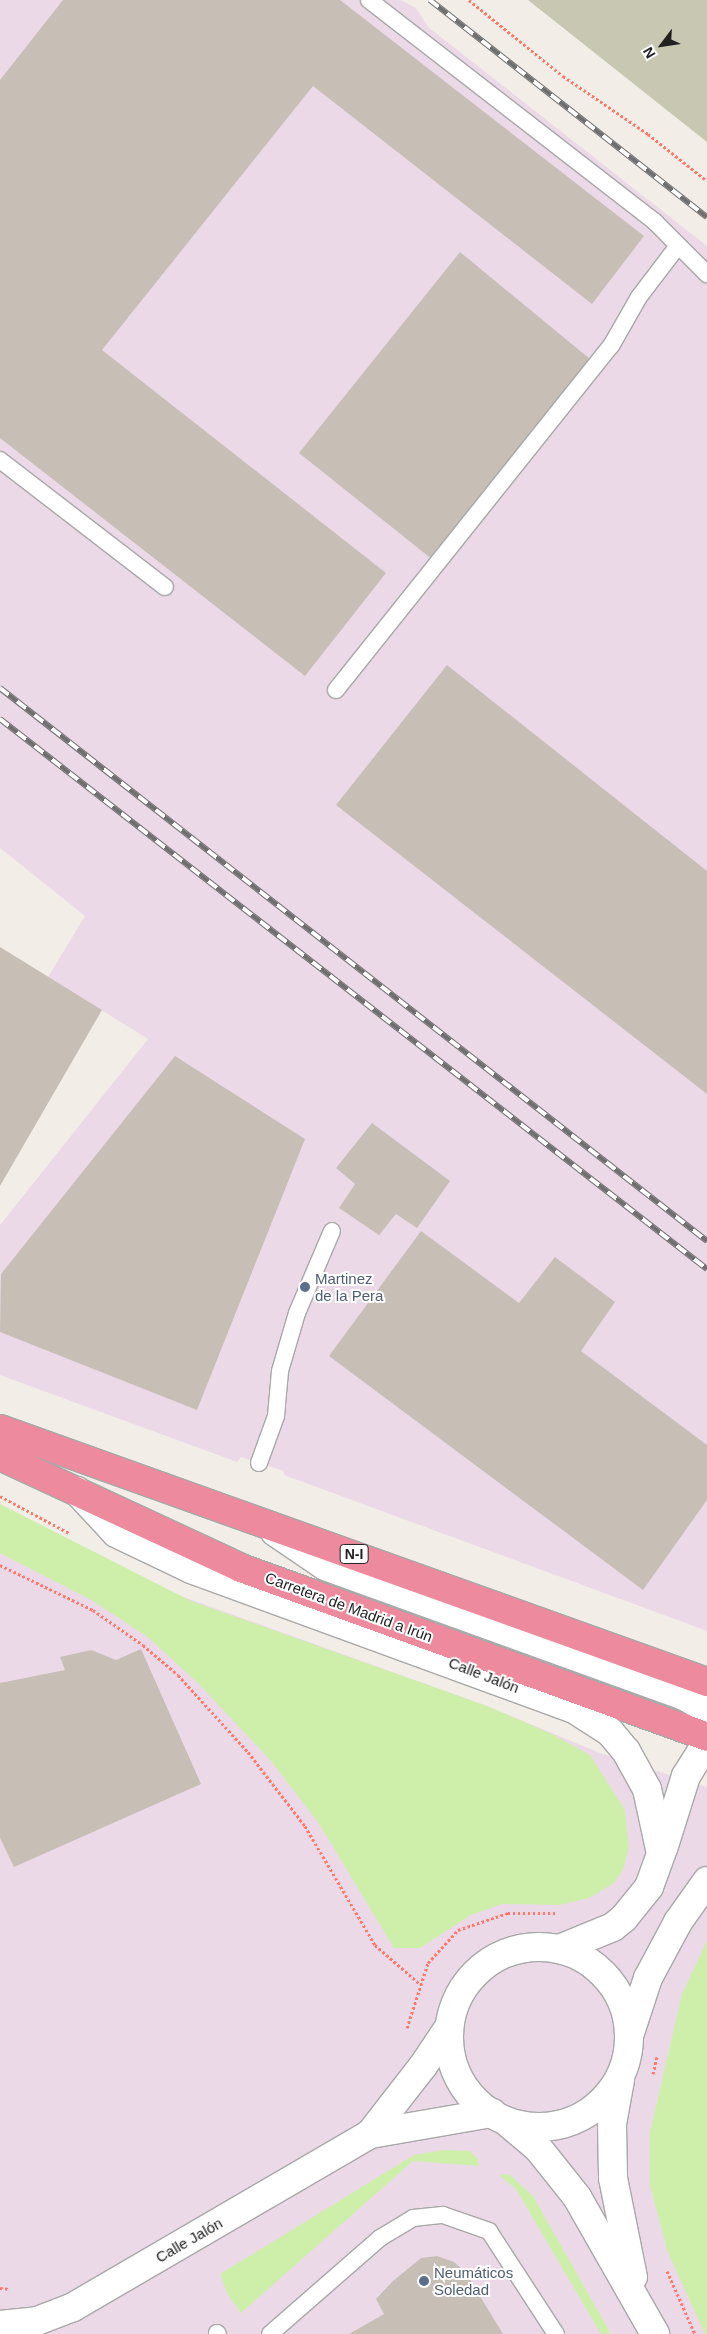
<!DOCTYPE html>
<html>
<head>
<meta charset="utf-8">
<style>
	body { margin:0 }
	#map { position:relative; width:707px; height:2334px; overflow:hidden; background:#f2eee7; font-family:Helvetica,sans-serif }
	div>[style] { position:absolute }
	.industrial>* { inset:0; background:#ecd9e8 }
	.construction>* { inset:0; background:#c8c8b2 }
	.grass>* { inset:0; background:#cdefaa }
	.building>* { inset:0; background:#c7beb6 }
	.path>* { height:3px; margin-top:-1.5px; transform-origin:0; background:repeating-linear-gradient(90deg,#ff796b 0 2.5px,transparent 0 5px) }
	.roads { filter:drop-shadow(1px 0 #a8a8a8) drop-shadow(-1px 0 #a8a8a8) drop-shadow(0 1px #a8a8a8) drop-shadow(0 -1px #a8a8a8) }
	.lane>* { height:16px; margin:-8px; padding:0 8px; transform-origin:8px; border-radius:8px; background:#fff }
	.street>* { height:28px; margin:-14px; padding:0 14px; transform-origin:14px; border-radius:14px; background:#fff }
	.street>.ring { margin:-14px; padding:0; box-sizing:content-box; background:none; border:28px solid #fff; border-radius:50% }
	.highway>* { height:28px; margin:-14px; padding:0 14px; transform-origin:14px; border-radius:14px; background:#ee8a9d }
	.rail>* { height:5.5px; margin-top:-2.75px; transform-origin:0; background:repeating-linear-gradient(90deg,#fff 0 11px,#6f6f6f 0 22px); box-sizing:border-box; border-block:1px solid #6f6f6f }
	.dots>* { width:14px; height:14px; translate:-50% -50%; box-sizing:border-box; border:2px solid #fff; border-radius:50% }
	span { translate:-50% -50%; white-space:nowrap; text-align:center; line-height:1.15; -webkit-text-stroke:4px #fff; paint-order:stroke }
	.shield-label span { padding:1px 4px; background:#fff; border:1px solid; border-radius:4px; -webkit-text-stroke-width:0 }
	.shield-label { font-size:14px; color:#212121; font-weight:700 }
	.service-label { font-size:15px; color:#4e5e75 }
	.left { translate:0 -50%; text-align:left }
	.street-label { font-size:15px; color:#212121 }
	.north { position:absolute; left:637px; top:20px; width:50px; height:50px; -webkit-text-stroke:4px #fff; paint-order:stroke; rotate:239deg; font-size:14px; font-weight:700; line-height:20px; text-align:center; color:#212121 }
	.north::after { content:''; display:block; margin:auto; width:18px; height:22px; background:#212121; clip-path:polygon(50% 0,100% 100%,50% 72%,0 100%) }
</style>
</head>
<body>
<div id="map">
	<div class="industrial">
		<i style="clip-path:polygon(0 0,401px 0,416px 8px,428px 27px,707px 246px,707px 1631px,284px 1475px,284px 1471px,241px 1457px,237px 1462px,0 1375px,0 1225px,148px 1039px,48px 977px,85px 916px,0 848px)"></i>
		<i style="clip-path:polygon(0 1531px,487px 1706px,600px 1753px,707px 1787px,707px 2334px,0 2334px)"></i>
	</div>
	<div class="construction">
		<i style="clip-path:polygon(528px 0,707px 0,707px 142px)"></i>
	</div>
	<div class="grass">
		<i style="clip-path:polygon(0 1504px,191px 1601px,487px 1706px,554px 1735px,590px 1755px,625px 1810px,629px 1847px,623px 1870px,614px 1883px,589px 1898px,559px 1905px,502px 1904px,471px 1915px,420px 1948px,394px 1948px,318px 1822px,271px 1761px,199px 1684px,149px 1638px,93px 1601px,0 1553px)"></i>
		<i style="clip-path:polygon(707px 1941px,707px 2334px,705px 2334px,667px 2250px,650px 2185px,650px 2132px,682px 1994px)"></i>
		<i style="clip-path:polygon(444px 2150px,470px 2151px,478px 2159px,479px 2166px,413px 2161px,241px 2313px,228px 2295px,220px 2274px,414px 2155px)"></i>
		<i style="clip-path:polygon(509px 2174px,533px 2196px,611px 2334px,601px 2334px,516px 2189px,499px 2175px)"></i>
	</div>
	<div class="building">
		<i style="clip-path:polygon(63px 0,340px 0,644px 236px,592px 304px,313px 86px,102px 350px,386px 573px,305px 676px,0 438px,0 80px)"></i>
		<i style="clip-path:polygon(460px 252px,590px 359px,433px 560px,299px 453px)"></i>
		<i style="clip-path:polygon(447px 665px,707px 871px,707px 1094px,336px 805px)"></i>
		<i style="clip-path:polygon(0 947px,102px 1010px,0 1186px)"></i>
		<i style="clip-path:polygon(175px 1056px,305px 1139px,197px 1410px,0 1332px,1px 1274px)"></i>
		<i style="clip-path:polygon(372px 1123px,450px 1181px,417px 1228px,396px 1214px,379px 1235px,339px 1208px,355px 1184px,336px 1168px)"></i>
		<i style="clip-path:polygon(421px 1231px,519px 1303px,555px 1257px,615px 1302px,581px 1351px,707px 1445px,707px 1500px,643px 1590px,329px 1356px)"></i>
		<i style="clip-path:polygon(141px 1649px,201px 1784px,14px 1867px,0 1838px,0 1683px,65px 1670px,60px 1657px,91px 1650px,116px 1660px)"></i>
		<i style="clip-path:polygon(437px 2256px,454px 2262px,466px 2273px,503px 2334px,349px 2334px,384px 2314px,376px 2299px,393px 2281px,421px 2258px)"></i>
	</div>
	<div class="path">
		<i style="left:469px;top:0;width:121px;rotate:39deg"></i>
		<i style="left:563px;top:76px;width:103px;rotate:34.3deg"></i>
		<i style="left:648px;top:134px;width:75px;rotate:38.5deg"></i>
		<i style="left:0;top:1496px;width:78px;rotate:28.2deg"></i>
		<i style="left:0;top:1565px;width:103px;rotate:25.8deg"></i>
		<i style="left:93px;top:1610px;width:61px;rotate:35deg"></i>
		<i style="left:143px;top:1645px;width:46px;rotate:40.6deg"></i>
		<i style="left:178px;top:1675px;width:104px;rotate:47.7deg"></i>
		<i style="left:248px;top:1752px;width:93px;rotate:52.4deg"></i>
		<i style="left:305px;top:1826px;width:138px;rotate:59.5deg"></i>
		<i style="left:375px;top:1945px;width:60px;rotate:40.9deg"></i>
		<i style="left:407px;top:2028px;width:68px;rotate:-72.1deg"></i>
		<i style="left:428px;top:1963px;width:45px;rotate:-47.7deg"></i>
		<i style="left:458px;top:1930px;width:53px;rotate:-18.8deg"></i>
		<i style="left:508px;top:1913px;width:47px"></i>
		<i style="left:653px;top:2074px;width:18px;rotate:-77deg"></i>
		<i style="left:667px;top:2271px;width:69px;rotate:66deg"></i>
		<i style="left:0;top:2288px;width:9px;rotate:6deg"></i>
	</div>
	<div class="roads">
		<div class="lane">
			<i style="left:369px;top:0;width:362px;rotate:37.8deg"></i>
			<i style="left:655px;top:222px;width:74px;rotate:45deg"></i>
			<i style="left:0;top:460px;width:208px;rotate:37.6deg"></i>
			<i style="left:336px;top:690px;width:440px;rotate:-51.4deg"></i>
			<i style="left:611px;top:346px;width:56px;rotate:-60.3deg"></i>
			<i style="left:639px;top:297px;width:63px;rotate:-52.8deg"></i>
			<i style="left:259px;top:1463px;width:50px;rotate:-70.1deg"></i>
			<i style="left:276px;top:1416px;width:45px;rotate:-84.9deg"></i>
			<i style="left:280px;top:1371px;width:60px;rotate:-73.7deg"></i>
			<i style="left:297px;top:1313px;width:89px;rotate:-66.9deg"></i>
			<i style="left:217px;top:2333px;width:1px;rotate:45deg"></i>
			<i style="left:270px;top:2334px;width:146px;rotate:-41.1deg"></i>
			<i style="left:380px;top:2238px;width:39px;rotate:-31deg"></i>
			<i style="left:413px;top:2218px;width:30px;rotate:-6deg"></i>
			<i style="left:443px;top:2215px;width:49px;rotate:19.2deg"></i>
			<i style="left:489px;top:2231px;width:123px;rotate:57deg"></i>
		</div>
		<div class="street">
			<i style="left:77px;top:1491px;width:57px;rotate:47.1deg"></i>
			<i style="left:116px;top:1533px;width:83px;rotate:25.6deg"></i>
			<i style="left:191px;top:1569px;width:408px;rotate:20.1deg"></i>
			<i style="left:574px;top:1709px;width:43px;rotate:32.6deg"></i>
			<i style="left:610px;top:1732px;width:25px;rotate:50deg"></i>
			<i style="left:626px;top:1751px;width:43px;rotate:61.1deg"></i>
			<i style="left:647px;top:1789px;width:66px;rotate:77.8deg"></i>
			<i style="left:661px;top:1854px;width:35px;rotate:110deg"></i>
			<i style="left:649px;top:1887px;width:40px;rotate:129deg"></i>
			<i style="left:624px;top:1918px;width:14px;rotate:141deg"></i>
			<i style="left:613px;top:1927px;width:58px;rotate:157.8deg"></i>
			<i style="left:275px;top:1532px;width:60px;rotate:34.2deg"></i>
			<i style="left:325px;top:1566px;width:380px;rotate:19.9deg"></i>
			<i style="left:682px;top:1695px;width:29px;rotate:29deg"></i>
			<i style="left:663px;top:1849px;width:77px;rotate:-72.5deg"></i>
			<i style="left:686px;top:1776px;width:39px;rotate:-58deg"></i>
			<i class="ring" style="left:449px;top:1947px;width:152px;height:152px"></i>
			<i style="left:629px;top:2036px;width:61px;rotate:-71.9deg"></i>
			<i style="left:648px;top:1978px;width:64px;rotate:-61.8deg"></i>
			<i style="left:678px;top:1922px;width:50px;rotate:-54.7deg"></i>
			<i style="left:620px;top:2080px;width:45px;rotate:100.3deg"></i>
			<i style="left:612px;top:2124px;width:54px;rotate:88.9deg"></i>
			<i style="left:613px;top:2178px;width:101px;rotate:78.6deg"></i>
			<i style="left:507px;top:2122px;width:40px;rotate:40deg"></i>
			<i style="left:538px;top:2148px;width:63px;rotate:51.5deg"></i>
			<i style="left:577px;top:2197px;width:158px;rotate:60.3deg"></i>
			<i style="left:370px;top:2134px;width:86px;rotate:-52.1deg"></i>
			<i style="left:423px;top:2066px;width:47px;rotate:-56.3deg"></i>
			<i style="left:0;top:2325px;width:37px;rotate:-6deg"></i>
			<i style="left:37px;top:2321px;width:39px;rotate:-21deg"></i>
			<i style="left:73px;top:2307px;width:344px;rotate:-30.2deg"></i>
			<i style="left:370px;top:2134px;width:124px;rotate:-9.8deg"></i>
		</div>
		<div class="highway">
			<i style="left:0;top:1429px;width:751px;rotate:19.69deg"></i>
			<i style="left:0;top:1456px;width:266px;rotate:24.9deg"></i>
			<i style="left:241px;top:1568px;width:496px;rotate:19.9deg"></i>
		</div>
	</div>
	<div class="rail">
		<i style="left:430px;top:0;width:352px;rotate:38.1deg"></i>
		<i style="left:0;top:688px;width:898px;rotate:38.03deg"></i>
		<i style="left:0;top:719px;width:896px;rotate:37.88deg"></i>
	</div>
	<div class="dots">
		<i style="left:305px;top:1287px;background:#5c6f8a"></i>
		<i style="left:424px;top:2281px;background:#5c6f8a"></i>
	</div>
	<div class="shield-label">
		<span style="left:354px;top:1554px">N-I</span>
	</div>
	<div class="service-label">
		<span class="left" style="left:315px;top:1287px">Martinez<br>de la Pera</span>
		<span class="left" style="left:434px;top:2281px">Neumáticos<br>Soledad</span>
	</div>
	<div class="street-label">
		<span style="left:349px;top:1607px;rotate:20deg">Carretera de Madrid a Irún</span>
		<span style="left:484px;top:1675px;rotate:21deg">Calle Jalón</span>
		<span style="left:189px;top:2240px;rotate:-30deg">Calle Jalón</span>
	</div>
	<div class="north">N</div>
</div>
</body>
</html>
